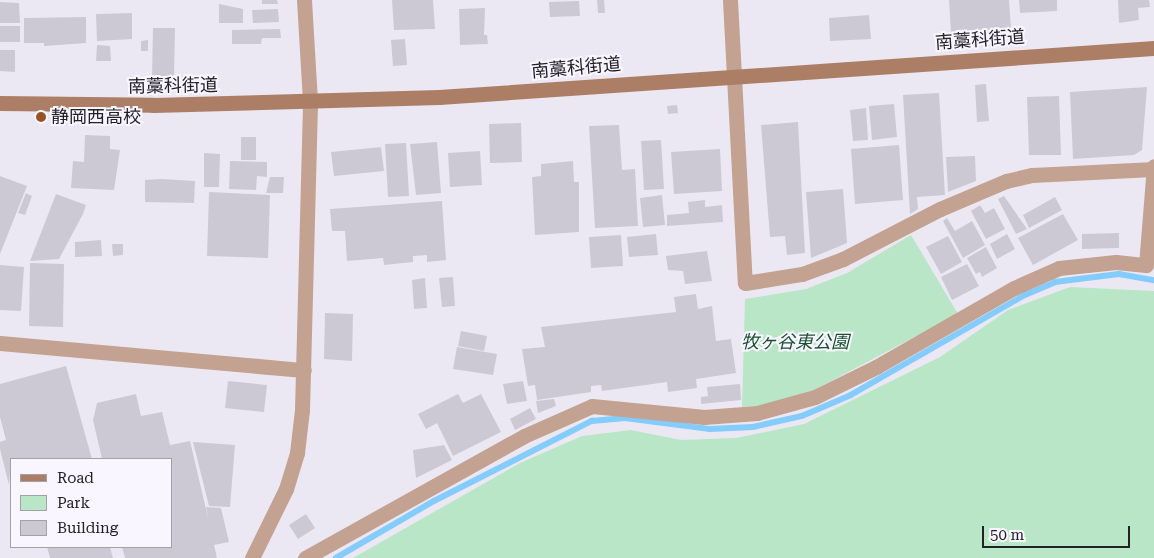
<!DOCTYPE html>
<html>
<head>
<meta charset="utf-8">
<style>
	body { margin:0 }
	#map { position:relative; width:1154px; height:558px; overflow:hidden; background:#ece8f3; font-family:"Roboto Serif","Noto Sans JP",serif }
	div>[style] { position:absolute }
	.green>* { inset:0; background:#b9e6c6 }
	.stream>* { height:5.5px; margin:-2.75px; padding:0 2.75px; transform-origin:2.75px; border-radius:2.75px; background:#83ccfd }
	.building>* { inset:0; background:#cdc9d4 }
	.minor>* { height:15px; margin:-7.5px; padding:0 7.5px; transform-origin:7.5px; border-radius:7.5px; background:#c3a291 }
	.tertiary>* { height:15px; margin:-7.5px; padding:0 7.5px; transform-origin:7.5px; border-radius:7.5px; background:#c3a291 }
	.secondary>* { height:15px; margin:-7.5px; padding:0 7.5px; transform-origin:7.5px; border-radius:7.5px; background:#ad7e66 }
	.dots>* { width:14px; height:14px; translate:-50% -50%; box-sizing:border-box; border:2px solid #f9f6ff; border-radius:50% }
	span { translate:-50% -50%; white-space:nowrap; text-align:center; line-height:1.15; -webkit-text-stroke:4px #f9f6ff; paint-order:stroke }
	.street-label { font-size:18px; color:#222125 }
	.poi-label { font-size:18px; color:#222125 }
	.left { translate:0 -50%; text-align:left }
	.park-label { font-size:18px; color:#195030; font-style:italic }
	.legend { position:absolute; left:10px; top:458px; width:162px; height:90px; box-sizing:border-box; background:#f9f6ff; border:1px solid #a3a1a8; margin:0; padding:6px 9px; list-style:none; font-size:15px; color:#222125 }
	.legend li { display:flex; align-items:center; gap:10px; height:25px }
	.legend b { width:25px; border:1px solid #a3a1a8 }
	.scale { position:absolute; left:982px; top:526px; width:148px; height:22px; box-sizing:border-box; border:2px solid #222125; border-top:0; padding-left:6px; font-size:15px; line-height:18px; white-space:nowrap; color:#222125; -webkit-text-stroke:4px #f9f6ff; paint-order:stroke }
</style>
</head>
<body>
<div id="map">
	<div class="green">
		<i style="clip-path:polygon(911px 235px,958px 314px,814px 390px,767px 405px,742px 407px,745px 299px,806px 289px,847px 273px)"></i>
		<i style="clip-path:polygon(1070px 287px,1154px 291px,1154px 558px,353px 558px,520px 463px,582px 436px,631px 430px,681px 440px,736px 438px,804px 424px,940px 357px,1008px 310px)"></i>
	</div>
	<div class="stream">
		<i style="left:336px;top:558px;width:113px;rotate:-30.2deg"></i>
		<i style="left:434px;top:501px;width:177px;rotate:-26.9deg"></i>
		<i style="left:592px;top:421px;width:33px;rotate:-5deg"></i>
		<i style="left:625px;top:418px;width:86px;rotate:7.4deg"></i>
		<i style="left:710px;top:429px;width:43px;rotate:-2.7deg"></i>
		<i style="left:753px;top:427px;width:50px;rotate:-12.7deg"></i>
		<i style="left:802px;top:416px;width:53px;rotate:-23.2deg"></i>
		<i style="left:851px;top:395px;width:201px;rotate:-29.9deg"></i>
		<i style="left:1025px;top:295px;width:33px;rotate:-23deg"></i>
		<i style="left:1055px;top:282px;width:64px;rotate:-7.1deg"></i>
		<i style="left:1119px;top:274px;width:36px;rotate:10deg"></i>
	</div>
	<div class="building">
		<i style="clip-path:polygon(262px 0,277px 0,278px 4px,262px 4px)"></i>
		<i style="clip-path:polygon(392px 0,433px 0,435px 29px,394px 30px)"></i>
		<i style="clip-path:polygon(597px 0,604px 0,605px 13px,598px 13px)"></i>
		<i style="clip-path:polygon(949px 0,1009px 0,1011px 28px,951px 32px)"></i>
		<i style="clip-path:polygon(1019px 0,1057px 0,1057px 11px,1020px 13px)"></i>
		<i style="clip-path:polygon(1118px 0,1149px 0,1150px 7px,1138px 8px,1139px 20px,1119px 23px)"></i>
		<i style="clip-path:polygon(579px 1px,580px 16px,550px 17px,549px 2px)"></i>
		<i style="clip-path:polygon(0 2px,19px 3px,20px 23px,0 23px)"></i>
		<i style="clip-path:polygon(219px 4px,243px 9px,243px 23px,219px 23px)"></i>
		<i style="clip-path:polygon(485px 8px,484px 35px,487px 35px,488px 44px,460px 45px,459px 9px)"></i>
		<i style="clip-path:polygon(278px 9px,279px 22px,253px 23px,252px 10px)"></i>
		<i style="clip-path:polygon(132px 13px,132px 39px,97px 41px,96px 14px)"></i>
		<i style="clip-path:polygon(869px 15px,871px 39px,830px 41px,829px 18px)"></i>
		<i style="clip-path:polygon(86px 17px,86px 43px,44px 46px,44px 43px,24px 43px,24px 18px)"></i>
		<i style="clip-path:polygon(0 26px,20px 26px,20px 42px,0 42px)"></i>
		<i style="clip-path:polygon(153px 28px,175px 28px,174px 76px,152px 76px)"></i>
		<i style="clip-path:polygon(280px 29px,281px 38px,262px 38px,261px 44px,232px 44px,232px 30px)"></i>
		<i style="clip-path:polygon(405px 39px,407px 65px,393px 66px,391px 40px)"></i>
		<i style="clip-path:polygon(148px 40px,148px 51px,141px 51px,141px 41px)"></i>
		<i style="clip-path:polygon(97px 45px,110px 46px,111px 61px,96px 61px)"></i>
		<i style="clip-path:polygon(0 50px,15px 50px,15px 72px,0 71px)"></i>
		<i style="clip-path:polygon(986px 84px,989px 121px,977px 122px,975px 85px)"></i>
		<i style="clip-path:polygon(1147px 87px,1142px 150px,1134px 155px,1073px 159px,1070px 92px)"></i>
		<i style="clip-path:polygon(939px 93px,945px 195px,917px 197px,918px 209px,910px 214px,903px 95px)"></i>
		<i style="clip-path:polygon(1059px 96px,1061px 155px,1029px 155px,1027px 97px)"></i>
		<i style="clip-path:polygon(894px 104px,897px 137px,872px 140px,869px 106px)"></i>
		<i style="clip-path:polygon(677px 105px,678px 113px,668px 114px,667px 106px)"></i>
		<i style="clip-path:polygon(866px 108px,868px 140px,853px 141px,850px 110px)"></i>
		<i style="clip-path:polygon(798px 122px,805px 253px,787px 255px,785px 236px,770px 237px,761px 125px)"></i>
		<i style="clip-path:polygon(521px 123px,522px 162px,490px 163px,489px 124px)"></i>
		<i style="clip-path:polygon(619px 125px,622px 170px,635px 169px,638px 226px,595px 228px,589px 126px)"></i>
		<i style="clip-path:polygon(85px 135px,110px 136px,110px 149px,120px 150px,114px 190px,71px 188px,73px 161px,84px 162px)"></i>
		<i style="clip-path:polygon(241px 137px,256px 137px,256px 160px,241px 160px)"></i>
		<i style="clip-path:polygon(661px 140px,664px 189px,644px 190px,641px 141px)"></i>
		<i style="clip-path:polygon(437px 142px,441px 193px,416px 195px,410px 144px)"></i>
		<i style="clip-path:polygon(406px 143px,409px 196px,388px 197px,385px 144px)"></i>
		<i style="clip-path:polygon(899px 145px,903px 200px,855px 204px,851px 149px)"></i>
		<i style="clip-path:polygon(381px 147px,384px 171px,334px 176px,331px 152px)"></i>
		<i style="clip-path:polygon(720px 149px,722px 191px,674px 194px,671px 152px)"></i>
		<i style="clip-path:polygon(480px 151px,482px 185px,450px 187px,448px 153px)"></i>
		<i style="clip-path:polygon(204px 153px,220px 154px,219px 187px,204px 187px)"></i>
		<i style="clip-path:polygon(975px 156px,976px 181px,948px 192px,946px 157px)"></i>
		<i style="clip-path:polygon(230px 161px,267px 162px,267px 177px,257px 176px,256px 190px,229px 189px)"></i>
		<i style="clip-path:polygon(573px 161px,574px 182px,579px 182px,579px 232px,535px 235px,532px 177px,541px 176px,541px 164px)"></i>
		<i style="clip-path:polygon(0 176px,27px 186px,0 254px)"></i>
		<i style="clip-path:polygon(270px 177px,284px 177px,283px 193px,266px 193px)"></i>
		<i style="clip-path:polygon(161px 179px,195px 181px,194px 203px,145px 202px,145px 180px)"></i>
		<i style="clip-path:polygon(843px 189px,847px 243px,811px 258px,806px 192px)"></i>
		<i style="clip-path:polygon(209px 192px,270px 195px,268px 258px,207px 256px)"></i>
		<i style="clip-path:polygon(26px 193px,32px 196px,25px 215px,18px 213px)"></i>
		<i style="clip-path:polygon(56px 194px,86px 205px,83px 214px,59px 259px,30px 261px)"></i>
		<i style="clip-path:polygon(662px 195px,665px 225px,643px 227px,640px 198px)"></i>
		<i style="clip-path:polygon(1004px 196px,1027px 229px,1016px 234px,998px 199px)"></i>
		<i style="clip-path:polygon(1055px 197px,1062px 210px,1029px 228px,1023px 215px)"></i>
		<i style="clip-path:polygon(705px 200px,705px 207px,722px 205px,723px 222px,667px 226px,667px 215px,689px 213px,688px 202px)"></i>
		<i style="clip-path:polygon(442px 201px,446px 260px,427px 262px,427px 255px,413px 256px,413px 262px,384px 265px,383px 258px,347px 261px,345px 231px,332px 231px,330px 209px)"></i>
		<i style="clip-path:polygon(980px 205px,985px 213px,994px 208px,1005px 229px,986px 239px,971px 211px)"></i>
		<i style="clip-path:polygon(1063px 214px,1078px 240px,1033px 265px,1018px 238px)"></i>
		<i style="clip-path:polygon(947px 218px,955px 231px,972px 221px,985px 245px,963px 258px,943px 221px)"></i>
		<i style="clip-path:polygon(1119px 233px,1119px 248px,1082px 249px,1082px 234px)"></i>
		<i style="clip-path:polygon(656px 234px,658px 255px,629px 257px,627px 237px)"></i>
		<i style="clip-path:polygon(1007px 234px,1015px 249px,997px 259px,990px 244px)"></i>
		<i style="clip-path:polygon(621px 235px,623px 266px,591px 268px,589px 237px)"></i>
		<i style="clip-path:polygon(948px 236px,962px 262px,941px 274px,926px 247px)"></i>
		<i style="clip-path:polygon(101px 240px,102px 256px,75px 257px,75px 242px)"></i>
		<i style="clip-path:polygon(112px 244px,123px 244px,123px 255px,113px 256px)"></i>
		<i style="clip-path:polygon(986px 247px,997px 268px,982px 277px,980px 272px,976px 274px,967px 258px)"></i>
		<i style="clip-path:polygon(707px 251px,712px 281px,685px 284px,683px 271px,668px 270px,666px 256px)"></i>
		<i style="clip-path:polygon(30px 263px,64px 264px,63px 327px,29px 326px)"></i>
		<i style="clip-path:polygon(967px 264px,979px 286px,952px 300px,941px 277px)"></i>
		<i style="clip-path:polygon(0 265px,24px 267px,21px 311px,0 310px)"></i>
		<i style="clip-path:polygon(453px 277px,455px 306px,442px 307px,439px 278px)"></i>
		<i style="clip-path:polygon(425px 278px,427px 308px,414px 309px,412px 280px)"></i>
		<i style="clip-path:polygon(696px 294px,698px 309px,712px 306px,716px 341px,731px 339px,736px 373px,696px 379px,697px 388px,668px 392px,667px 382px,602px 391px,601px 385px,591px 386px,591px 392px,537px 400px,535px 385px,528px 386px,522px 349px,545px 347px,541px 327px,676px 312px,674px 297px)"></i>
		<i style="clip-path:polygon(325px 313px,353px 314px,352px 361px,324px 359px)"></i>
		<i style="clip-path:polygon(461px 331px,487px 336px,484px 351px,458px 346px)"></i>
		<i style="clip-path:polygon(457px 347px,497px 354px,493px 375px,453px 369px)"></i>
		<i style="clip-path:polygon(66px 366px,92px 459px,11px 459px,9px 485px,0 449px,0 442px,6px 440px,0 417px,0 384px)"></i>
		<i style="clip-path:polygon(228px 381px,267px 385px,264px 412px,225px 408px)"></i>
		<i style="clip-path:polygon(523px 381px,527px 401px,507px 404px,503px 384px)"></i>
		<i style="clip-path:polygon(740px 384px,741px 400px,701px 404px,701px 397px,708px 396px,707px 387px)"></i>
		<i style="clip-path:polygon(136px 394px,141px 416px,162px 412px,170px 445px,190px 441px,209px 522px,206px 507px,221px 508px,229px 542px,214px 545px,217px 558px,125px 558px,122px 547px,171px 547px,171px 459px,102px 459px,93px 420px,97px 403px)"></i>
		<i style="clip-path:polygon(458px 394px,463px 403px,481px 394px,501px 432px,453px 456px,437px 423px,426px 429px,418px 414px)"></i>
		<i style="clip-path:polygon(554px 399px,556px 406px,538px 413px,536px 401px)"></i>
		<i style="clip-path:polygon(530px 408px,536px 419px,515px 430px,510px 419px)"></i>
		<i style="clip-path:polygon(193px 442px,235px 445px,230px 507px,209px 506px)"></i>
		<i style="clip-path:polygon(444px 445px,452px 460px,416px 478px,413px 450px)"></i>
		<i style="clip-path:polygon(306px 514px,315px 528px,298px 539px,289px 525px)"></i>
		<i style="clip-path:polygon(47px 547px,110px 547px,113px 558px,50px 558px)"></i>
	</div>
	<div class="minor">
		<i style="left:304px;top:0;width:102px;rotate:86.6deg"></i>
		<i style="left:730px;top:0;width:283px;rotate:87deg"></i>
		<i style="left:745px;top:283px;width:58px;rotate:-9deg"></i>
		<i style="left:802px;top:274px;width:44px;rotate:-20.1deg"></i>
		<i style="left:843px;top:259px;width:109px;rotate:-27.3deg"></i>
		<i style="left:940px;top:209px;width:72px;rotate:-23deg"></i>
		<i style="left:1006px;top:181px;width:27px;rotate:-13deg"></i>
		<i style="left:1032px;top:175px;width:122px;rotate:-2.8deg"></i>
		<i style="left:0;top:343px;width:305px;rotate:5.1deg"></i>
		<i style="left:305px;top:558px;width:251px;rotate:-29.1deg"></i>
		<i style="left:524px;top:436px;width:74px;rotate:-23.8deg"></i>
		<i style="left:592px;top:406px;width:113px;rotate:5.6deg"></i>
		<i style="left:704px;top:417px;width:53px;rotate:-4.3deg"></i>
		<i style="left:757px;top:413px;width:60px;rotate:-15.4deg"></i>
		<i style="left:815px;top:397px;width:68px;rotate:-26.2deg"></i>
		<i style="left:876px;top:367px;width:159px;rotate:-29.8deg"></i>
		<i style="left:1014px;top:288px;width:49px;rotate:-24deg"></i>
		<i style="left:1059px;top:268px;width:57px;rotate:-6deg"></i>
		<i style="left:1116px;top:262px;width:30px;rotate:6deg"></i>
		<i style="left:1146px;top:265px;width:99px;rotate:-85.4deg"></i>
	</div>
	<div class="tertiary">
		<i style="left:252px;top:558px;width:77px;rotate:-63.8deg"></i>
		<i style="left:286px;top:489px;width:38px;rotate:-73deg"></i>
		<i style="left:297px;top:453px;width:43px;rotate:-83.4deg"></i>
		<i style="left:302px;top:410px;width:308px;rotate:-88.5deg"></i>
	</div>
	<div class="secondary">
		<i style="left:0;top:103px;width:153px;rotate:0.7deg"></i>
		<i style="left:153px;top:105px;width:286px;rotate:-1.6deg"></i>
		<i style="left:439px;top:97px;width:717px;rotate:-3.92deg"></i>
	</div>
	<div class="dots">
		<i style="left:41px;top:117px;background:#985228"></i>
	</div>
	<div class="street-label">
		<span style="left:980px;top:40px;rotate:-4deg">南藁科街道</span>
		<span style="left:576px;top:68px;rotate:-5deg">南藁科街道</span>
		<span style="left:173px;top:86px;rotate:-1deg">南藁科街道</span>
	</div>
	<div class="poi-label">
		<span class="left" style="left:51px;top:117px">静岡西高校</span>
	</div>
	<div class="park-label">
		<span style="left:795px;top:342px">牧ヶ谷東公園</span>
	</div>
	<ul class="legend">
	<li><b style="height:6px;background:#ad7e66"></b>Road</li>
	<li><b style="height:14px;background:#b9e6c6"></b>Park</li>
	<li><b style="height:14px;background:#cdc9d4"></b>Building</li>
	</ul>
	<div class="scale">50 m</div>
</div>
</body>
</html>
